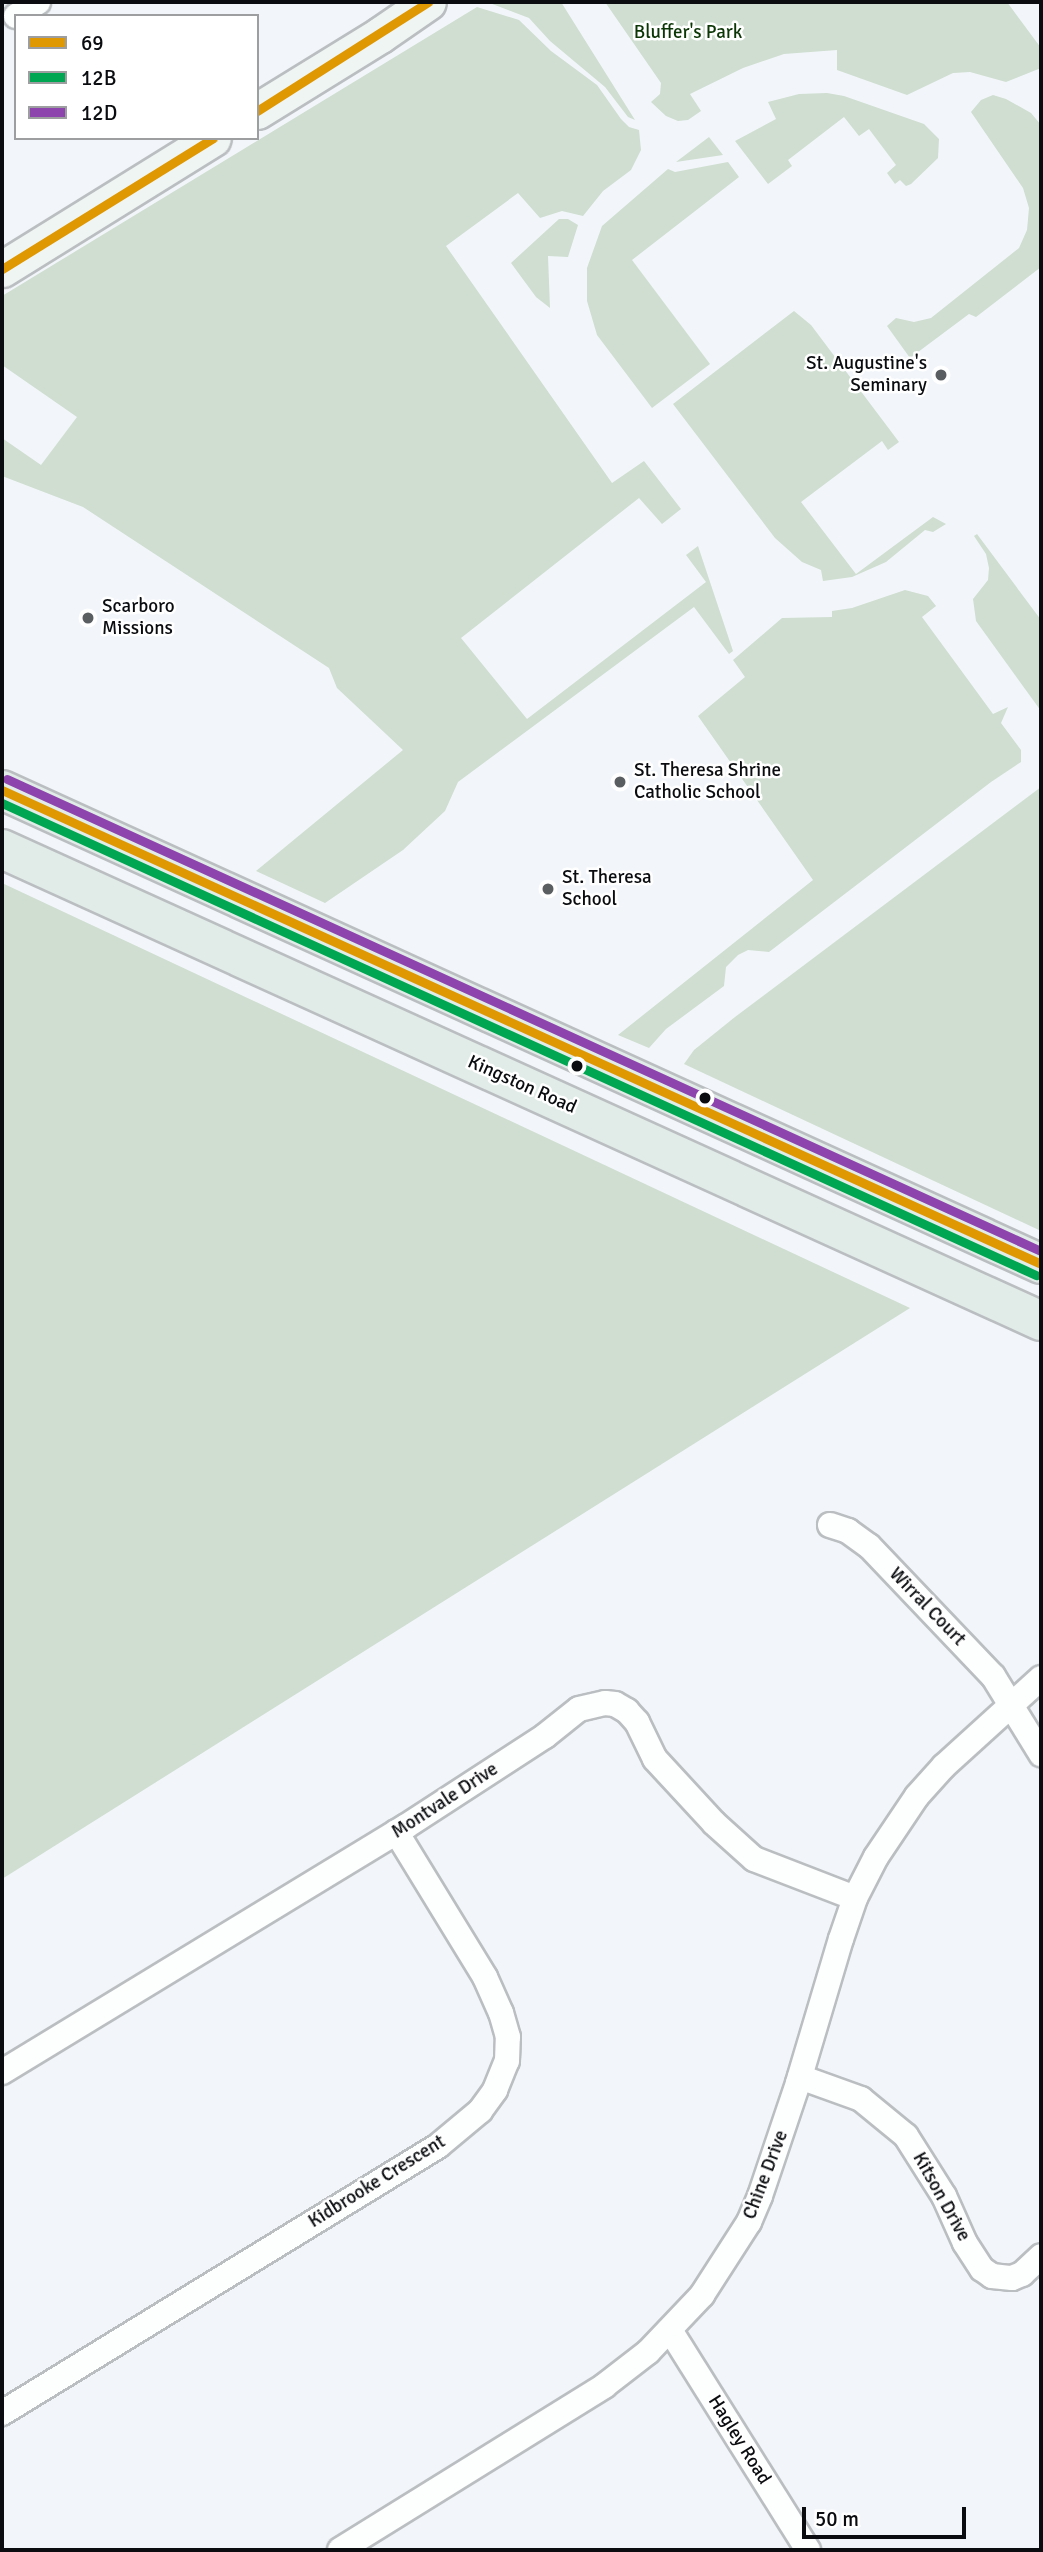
<!DOCTYPE html>
<html>
<head>
<meta charset="utf-8">
<style>
	body { margin:0 }
	#map { position:relative; width:1043px; height:2552px; overflow:hidden; background:#f2f6fa; font-family:Signika,sans-serif }
	div>[style] { position:absolute }
	.green>* { inset:0; background:#cfded0 }
	.roads { filter:drop-shadow(2px 0 #bbbec1) drop-shadow(-2px 0 #bbbec1) drop-shadow(0 2px #bbbec1) drop-shadow(0 -2px #bbbec1) }
	.street>* { height:24px; margin:-12px; padding:0 12px; transform-origin:12px; border-radius:12px; background:#fdfefe }
	.secondary>* { height:35px; margin:-17.5px; padding:0 17.5px; transform-origin:17.5px; border-radius:17.5px; background:#eff5f3 }
	.primary>* { height:38px; margin:-19px; padding:0 19px; transform-origin:19px; border-radius:19px; background:#e1ece8 }
	.bus-1>* { height:9px; margin:-4.5px; padding:0 4.5px; transform-origin:4.5px; border-radius:4.5px; background:#df9702 }
	.bus-2>* { height:9px; margin:-4.5px; padding:0 4.5px; transform-origin:4.5px; border-radius:4.5px; background:#00a651 }
	.bus-3>* { height:9px; margin:-4.5px; padding:0 4.5px; transform-origin:4.5px; border-radius:4.5px; background:#8e44ad }
	.dots>* { width:19px; height:19px; translate:-50% -50%; box-sizing:border-box; border:4px solid #fff; border-radius:50% }
	span { translate:-50% -50%; white-space:nowrap; text-align:center; line-height:1.15; -webkit-text-stroke:5px #fff; paint-order:stroke }
	.park-label { font-size:19px; color:#0c3606 }
	.poi-label { font-size:19px; color:#0a0c0f }
	.right { translate:-100% -50%; text-align:right }
	.left { translate:0 -50%; text-align:left }
	.street-label { font-size:19px; color:#0a0c0f }
	.frame { position:absolute; inset:0; border:4px solid #0a0c0f; pointer-events:none }
	.legend { position:absolute; left:14px; top:14px; width:245px; height:126px; box-sizing:border-box; background:#fff; border:2px solid #9d9e9f; margin:0; padding:9px 12px; list-style:none; font-size:21px; color:#0a0c0f }
	.legend li { display:flex; align-items:center; gap:14px; height:35px }
	.legend b { width:35px; border:2px solid #9d9e9f }
	.scale { position:absolute; left:802px; top:2507px; width:164px; height:32px; box-sizing:border-box; border:4px solid #0a0c0f; border-top:0; padding-left:9px; font-size:21px; line-height:24px; white-space:nowrap; color:#0a0c0f; -webkit-text-stroke:5px #fff; paint-order:stroke }
</style>
</head>
<body>
<div id="map">
	<div class="green">
		<i style="clip-path:polygon(487px 2px,561px 2px,635px 120px,628px 117px,605px 87px,550px 41px,529px 18px)"></i>
		<i style="clip-path:polygon(605px 2px,1007px 2px,1041px 48px,1041px 68px,1006px 82px,970px 72px,953px 73px,907px 95px,837px 70px,837px 50px,784px 54px,743px 68px,690px 94px,701px 111px,688px 120px,678px 121px,666px 116px,651px 102px,660px 94px,661px 83px)"></i>
		<i style="clip-path:polygon(477px 7px,519px 20px,551px 51px,597px 85px,621px 119px,629px 127px,639px 130px,641px 150px,631px 170px,603px 191px,583px 216px,562px 211px,540px 218px,518px 193px,446px 246px,612px 483px,644px 461px,681px 509px,662px 524px,639px 498px,461px 638px,527px 719px,706px 582px,686px 555px,698px 546px,733px 651px,729px 654px,694px 607px,458px 782px,445px 811px,403px 850px,325px 903px,256px 871px,403px 750px,337px 688px,329px 668px,83px 507px,2px 476px,2px 438px,41px 465px,77px 417px,2px 365px,2px 296px)"></i>
		<i style="clip-path:polygon(827px 93px,844px 96px,924px 124px,939px 139px,938px 158px,911px 184px,906px 186px,900px 180px,895px 184px,887px 173px,896px 165px,869px 129px,859px 136px,844px 117px,788px 160px,792px 166px,768px 184px,735px 141px,776px 119px,768px 102px,799px 94px)"></i>
		<i style="clip-path:polygon(993px 95px,1006px 99px,1031px 113px,1041px 125px,1041px 267px,976px 317px,969px 314px,910px 358px,887px 326px,896px 318px,914px 322px,931px 318px,1019px 248px,1027px 230px,1029px 208px,1023px 188px,971px 112px,981px 100px)"></i>
		<i style="clip-path:polygon(709px 137px,723px 155px,676px 162px)"></i>
		<i style="clip-path:polygon(728px 162px,739px 177px,632px 260px,710px 364px,652px 408px,597px 335px,587px 301px,587px 268px,602px 226px,668px 169px,675px 172px)"></i>
		<i style="clip-path:polygon(559px 219px,568px 219px,578px 225px,568px 257px,548px 256px,550px 308px,536px 297px,511px 263px)"></i>
		<i style="clip-path:polygon(794px 311px,811px 325px,899px 442px,888px 450px,882px 441px,801px 502px,856px 574px,933px 517px,946px 524px,933px 532px,925px 530px,886px 562px,852px 577px,823px 581px,821px 570px,802px 562px,775px 538px,673px 404px)"></i>
		<i style="clip-path:polygon(977px 534px,1041px 620px,1041px 711px,976px 621px,973px 599px,988px 580px,989px 568px,986px 554px,974px 536px)"></i>
		<i style="clip-path:polygon(905px 590px,928px 596px,936px 606px,922px 617px,993px 714px,1008px 707px,1001px 723px,1021px 750px,1021px 762px,991px 782px,769px 952px,748px 950px,738px 955px,726px 967px,724px 986px,666px 1029px,649px 1048px,618px 1035px,813px 880px,698px 716px,745px 677px,733px 660px,782px 618px,832px 617px,832px 611px,852px 608px)"></i>
		<i style="clip-path:polygon(1041px 787px,1041px 1231px,684px 1064px,694px 1050px,735px 1017px)"></i>
		<i style="clip-path:polygon(2px 883px,910px 1308px,2px 1879px)"></i>
	</div>
	<div class="roads">
		<div class="street">
			<i style="left:16px;top:16px;width:26px;rotate:-32deg"></i>
			<i style="left:830px;top:1525px;width:19px;rotate:18deg"></i>
			<i style="left:848px;top:1531px;width:26px;rotate:36deg"></i>
			<i style="left:869px;top:1546px;width:180px;rotate:46.4deg"></i>
			<i style="left:993px;top:1676px;width:92px;rotate:58.4deg"></i>
			<i style="left:2px;top:2072px;width:472px;rotate:-31.3deg"></i>
			<i style="left:405px;top:1827px;width:167px;rotate:-33deg"></i>
			<i style="left:545px;top:1736px;width:43px;rotate:-38.5deg"></i>
			<i style="left:579px;top:1709px;width:27px;rotate:-13deg"></i>
			<i style="left:605px;top:1703px;width:10px;rotate:6deg"></i>
			<i style="left:615px;top:1704px;width:14px;rotate:30deg"></i>
			<i style="left:627px;top:1711px;width:15px;rotate:48deg"></i>
			<i style="left:637px;top:1722px;width:41px;rotate:64.1deg"></i>
			<i style="left:655px;top:1759px;width:87px;rotate:47.3deg"></i>
			<i style="left:714px;top:1823px;width:54px;rotate:42deg"></i>
			<i style="left:754px;top:1859px;width:108px;rotate:21.1deg"></i>
			<i style="left:800px;top:2077px;width:65px;rotate:19.8deg"></i>
			<i style="left:861px;top:2099px;width:58px;rotate:39.4deg"></i>
			<i style="left:906px;top:2136px;width:71px;rotate:57.7deg"></i>
			<i style="left:944px;top:2196px;width:51px;rotate:65.9deg"></i>
			<i style="left:965px;top:2243px;width:31px;rotate:57deg"></i>
			<i style="left:982px;top:2269px;width:12px;rotate:35deg"></i>
			<i style="left:992px;top:2276px;width:20px;rotate:6deg"></i>
			<i style="left:1012px;top:2278px;width:11px;rotate:-22deg"></i>
			<i style="left:1022px;top:2274px;width:26px;rotate:-43deg"></i>
			<i style="left:670px;top:2330px;width:260px;rotate:57.9deg"></i>
			<i style="left:2px;top:2413px;width:511px;rotate:-31.48deg"></i>
			<i style="left:438px;top:2146px;width:55px;rotate:-39.8deg"></i>
			<i style="left:480px;top:2111px;width:26px;rotate:-54deg"></i>
			<i style="left:495px;top:2090px;width:31px;rotate:-68deg"></i>
			<i style="left:507px;top:2061px;width:24px;rotate:-88deg"></i>
			<i style="left:508px;top:2037px;width:25px;rotate:-106deg"></i>
			<i style="left:501px;top:2013px;width:39px;rotate:-114deg"></i>
			<i style="left:485px;top:1977px;width:170px;rotate:-121.5deg"></i>
			<i style="left:340px;top:2550px;width:311px;rotate:-31.8deg"></i>
			<i style="left:604px;top:2386px;width:56px;rotate:-37.7deg"></i>
			<i style="left:648px;top:2352px;width:79px;rotate:-46.5deg"></i>
			<i style="left:702px;top:2295px;width:87px;rotate:-57.2deg"></i>
			<i style="left:749px;top:2222px;width:28px;rotate:-67deg"></i>
			<i style="left:760px;top:2196px;width:119px;rotate:-71.4deg"></i>
			<i style="left:798px;top:2083px;width:150px;rotate:-73.4deg"></i>
			<i style="left:841px;top:1939px;width:43px;rotate:-71.1deg"></i>
			<i style="left:855px;top:1898px;width:46px;rotate:-62.9deg"></i>
			<i style="left:876px;top:1857px;width:73px;rotate:-56.1deg"></i>
			<i style="left:917px;top:1796px;width:40px;rotate:-48deg"></i>
			<i style="left:944px;top:1766px;width:131px;rotate:-42.2deg"></i>
		</div>
		<div class="secondary">
			<i style="left:257px;top:111px;width:145px;rotate:-31.7deg"></i>
			<i style="left:380px;top:35px;width:58px;rotate:-34.5deg"></i>
			<i style="left:2px;top:269px;width:248px;rotate:-31.8deg"></i>
		</div>
		<div class="primary">
			<i style="left:2px;top:790px;width:1142px;rotate:24.52deg"></i>
			<i style="left:2px;top:849px;width:1141px;rotate:24.43deg"></i>
		</div>
	</div>
	<div class="bus-1">
		<i style="left:257px;top:111px;width:203px;rotate:-32.5deg"></i>
		<i style="left:2px;top:269px;width:248px;rotate:-31.8deg"></i>
		<i style="left:2px;top:790px;width:1142px;rotate:24.52deg"></i>
	</div>
	<div class="bus-2">
		<i style="left:2px;top:803px;width:1137px;rotate:24.54deg"></i>
	</div>
	<div class="bus-3">
		<i style="left:7px;top:779px;width:1137px;rotate:24.54deg"></i>
	</div>
	<div class="dots">
		<i style="left:941px;top:375px;background:#5b5e61"></i>
		<i style="left:88px;top:618px;background:#5b5e61"></i>
		<i style="left:620px;top:782px;background:#5b5e61"></i>
		<i style="left:548px;top:889px;background:#5b5e61"></i>
		<i style="left:577px;top:1066px;background:#0a0c0f"></i>
		<i style="left:705px;top:1098px;background:#0a0c0f"></i>
	</div>
	<div class="park-label">
		<span style="left:688px;top:33px">Bluffer's Park</span>
	</div>
	<div class="poi-label">
		<span class="right" style="left:927px;top:375px">St. Augustine's<br>Seminary</span>
		<span class="left" style="left:102px;top:618px">Scarboro<br>Missions</span>
		<span class="left" style="left:634px;top:782px">St. Theresa Shrine<br>Catholic School</span>
		<span class="left" style="left:562px;top:889px">St. Theresa<br>School</span>
	</div>
	<div class="street-label">
		<span style="left:522px;top:1085px;rotate:24deg">Kingston Road</span>
		<span style="left:927px;top:1607px;rotate:46deg">Wirral Court</span>
		<span style="left:445px;top:1801px;rotate:-33deg">Montvale Drive</span>
		<span style="left:766px;top:2175px;rotate:-69deg">Chine Drive</span>
		<span style="left:377px;top:2182px;rotate:-32deg">Kidbrooke Crescent</span>
		<span style="left:941px;top:2197px;rotate:61deg">Kitson Drive</span>
		<span style="left:739px;top:2440px;rotate:58deg">Hagley Road</span>
	</div>
	<div class="frame"></div>
	<ul class="legend">
	<li><b style="height:9px;background:#df9702"></b>69</li>
	<li><b style="height:9px;background:#00a651"></b>12B</li>
	<li><b style="height:9px;background:#8e44ad"></b>12D</li>
	</ul>
	<div class="scale">50 m</div>
</div>
</body>
</html>
